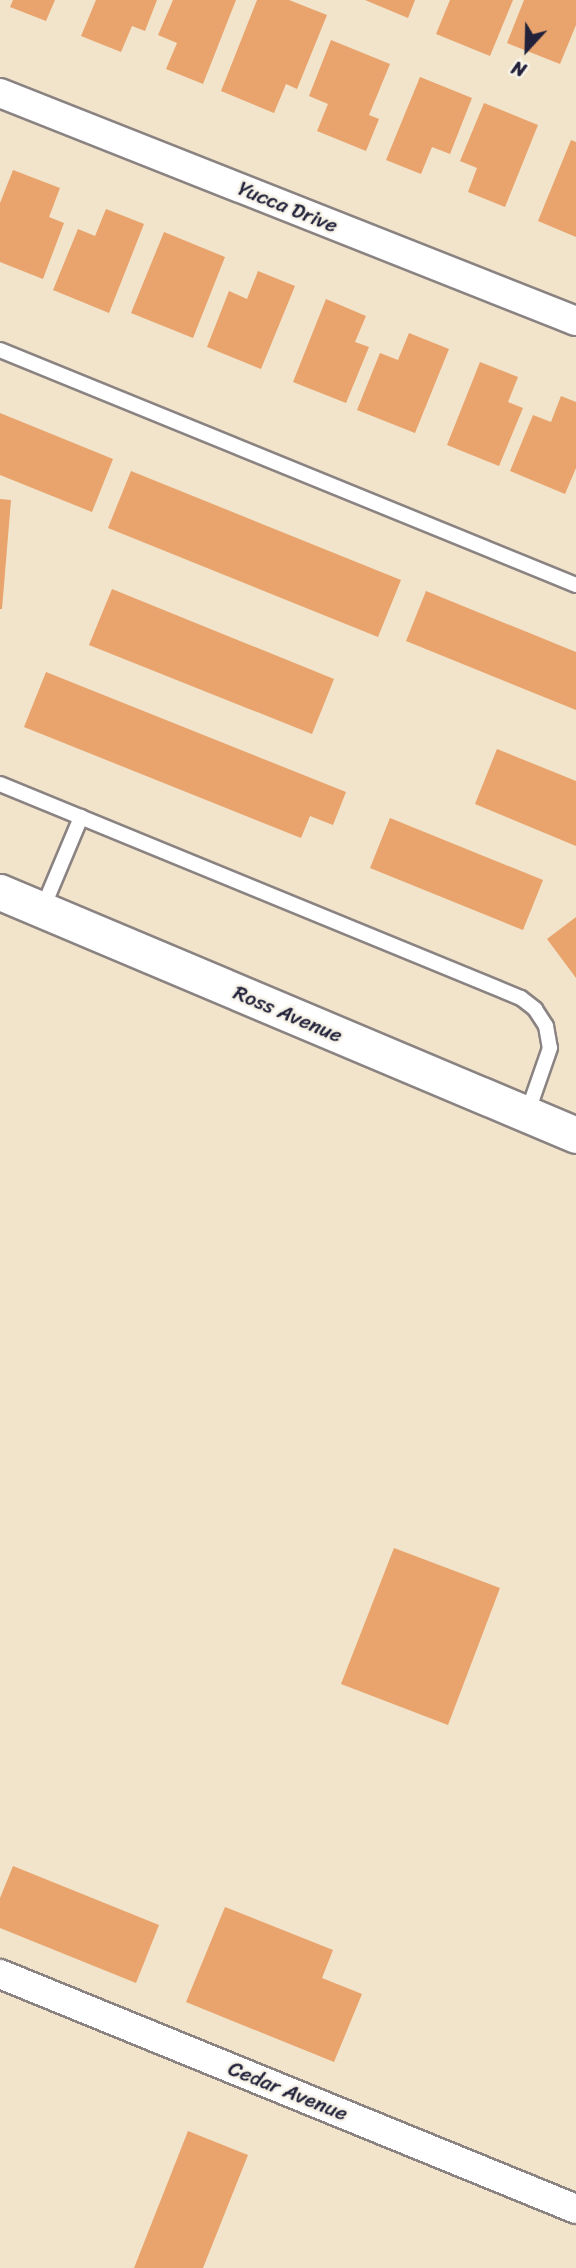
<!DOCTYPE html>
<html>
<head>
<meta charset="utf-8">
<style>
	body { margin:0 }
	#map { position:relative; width:576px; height:2268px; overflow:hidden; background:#f1e4ca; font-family:Sriracha,sans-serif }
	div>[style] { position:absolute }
	.building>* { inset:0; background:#e9a36d }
	.roads { filter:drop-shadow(2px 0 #8a8382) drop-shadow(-2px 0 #8a8382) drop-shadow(0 2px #8a8382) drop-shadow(0 -2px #8a8382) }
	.service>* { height:14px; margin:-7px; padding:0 7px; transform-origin:7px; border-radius:7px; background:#fff }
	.minor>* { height:28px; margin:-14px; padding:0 14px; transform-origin:14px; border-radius:14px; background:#fff }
	.tertiary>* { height:35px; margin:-17.5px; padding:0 17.5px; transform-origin:17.5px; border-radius:17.5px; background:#fff }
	span { translate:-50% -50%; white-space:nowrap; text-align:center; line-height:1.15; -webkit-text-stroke:5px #f7f3e8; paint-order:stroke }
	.street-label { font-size:21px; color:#22223b }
	.north { position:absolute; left:492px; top:14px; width:70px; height:70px; -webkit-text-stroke:5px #f7f3e8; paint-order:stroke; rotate:202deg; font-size:19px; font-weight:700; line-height:28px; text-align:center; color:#22223b }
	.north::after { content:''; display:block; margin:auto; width:24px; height:32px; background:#22223b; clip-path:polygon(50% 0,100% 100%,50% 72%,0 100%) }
</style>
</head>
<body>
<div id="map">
	<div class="building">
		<i style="clip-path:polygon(13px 0,55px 0,46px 21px,10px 7px)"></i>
		<i style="clip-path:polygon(96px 0,157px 0,145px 31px,132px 26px,121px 52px,81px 36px)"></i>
		<i style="clip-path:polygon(173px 0,236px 0,203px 84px,166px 69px,177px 43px,158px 35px)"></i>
		<i style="clip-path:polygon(257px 0,289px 0,327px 15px,297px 89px,286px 84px,274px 113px,221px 91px)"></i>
		<i style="clip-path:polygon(365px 0,415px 0,408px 18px)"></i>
		<i style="clip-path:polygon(450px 0,513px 0,490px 56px,436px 34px)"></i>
		<i style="clip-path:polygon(524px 0,576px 0,576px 25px,560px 64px,507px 43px)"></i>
		<i style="clip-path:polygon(331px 40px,390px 64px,369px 115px,379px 119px,366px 151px,317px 131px,328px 104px,309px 96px)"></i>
		<i style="clip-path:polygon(420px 77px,472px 98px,450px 154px,432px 147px,421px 174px,386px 160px)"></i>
		<i style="clip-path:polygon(484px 103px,538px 125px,505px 207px,468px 192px,477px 168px,460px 161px)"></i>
		<i style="clip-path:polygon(571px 140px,576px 142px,576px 237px,538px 221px)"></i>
		<i style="clip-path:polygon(13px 170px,60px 188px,49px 217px,64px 223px,43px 279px,0 262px,0 203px)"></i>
		<i style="clip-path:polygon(106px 209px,144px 224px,109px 313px,53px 290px,78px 229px,95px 236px)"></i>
		<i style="clip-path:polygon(164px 232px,225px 257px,193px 338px,131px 313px)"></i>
		<i style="clip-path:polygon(258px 271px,295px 286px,261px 369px,207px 347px,229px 291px,247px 299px)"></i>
		<i style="clip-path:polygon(326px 299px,366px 316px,355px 342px,369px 347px,346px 403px,293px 382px)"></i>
		<i style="clip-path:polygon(409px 333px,449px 349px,415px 433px,357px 410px,380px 353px,398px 360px)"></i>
		<i style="clip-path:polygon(480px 362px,518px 377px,508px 402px,523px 408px,499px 466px,447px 445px)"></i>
		<i style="clip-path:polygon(561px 396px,576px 402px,576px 468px,565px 494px,510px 471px,533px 415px,551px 422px)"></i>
		<i style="clip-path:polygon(0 413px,113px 459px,92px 512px,0 475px)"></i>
		<i style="clip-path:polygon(131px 471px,401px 580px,378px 637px,108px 528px)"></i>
		<i style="clip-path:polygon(0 499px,11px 500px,2px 609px,0 609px)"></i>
		<i style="clip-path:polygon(112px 589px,334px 679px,312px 734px,89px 645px)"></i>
		<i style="clip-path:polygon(426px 591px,576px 652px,576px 710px,406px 641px)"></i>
		<i style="clip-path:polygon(46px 672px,346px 792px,333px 825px,310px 816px,301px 838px,24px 727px)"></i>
		<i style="clip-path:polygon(497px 749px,576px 781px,576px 846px,475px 804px)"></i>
		<i style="clip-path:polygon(390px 818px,543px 880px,523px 930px,370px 868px)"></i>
		<i style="clip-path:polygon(576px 917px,576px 978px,547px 939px)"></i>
		<i style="clip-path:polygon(394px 1548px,500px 1588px,448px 1725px,341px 1684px)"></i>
		<i style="clip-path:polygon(13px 1866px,159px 1925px,136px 1983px,0 1928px,0 1898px)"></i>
		<i style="clip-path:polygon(225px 1907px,333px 1950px,322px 1978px,362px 1994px,334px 2062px,186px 2002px)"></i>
		<i style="clip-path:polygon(188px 2131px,248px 2155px,203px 2268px,134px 2268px)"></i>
	</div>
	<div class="roads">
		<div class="service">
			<i style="left:0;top:350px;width:622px;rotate:22.19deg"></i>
			<i style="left:0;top:784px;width:563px;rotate:22.33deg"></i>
			<i style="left:521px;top:998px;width:18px;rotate:38deg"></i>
			<i style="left:535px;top:1009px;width:20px;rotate:57deg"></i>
			<i style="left:546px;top:1026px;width:22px;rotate:80deg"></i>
			<i style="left:550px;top:1048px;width:70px;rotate:109.2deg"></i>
			<i style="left:42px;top:910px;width:101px;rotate:-67.2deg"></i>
		</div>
		<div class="minor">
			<i style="left:0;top:93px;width:619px;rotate:21.6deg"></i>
			<i style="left:0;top:1974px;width:622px;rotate:22.19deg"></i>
		</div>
		<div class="tertiary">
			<i style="left:0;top:892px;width:625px;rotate:22.87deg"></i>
		</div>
	</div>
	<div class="street-label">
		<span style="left:288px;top:207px;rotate:22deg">Yucca Drive</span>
		<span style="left:288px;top:1014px;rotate:23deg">Ross Avenue</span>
		<span style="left:288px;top:2091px;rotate:22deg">Cedar Avenue</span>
	</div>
	<div class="north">N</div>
</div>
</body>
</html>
